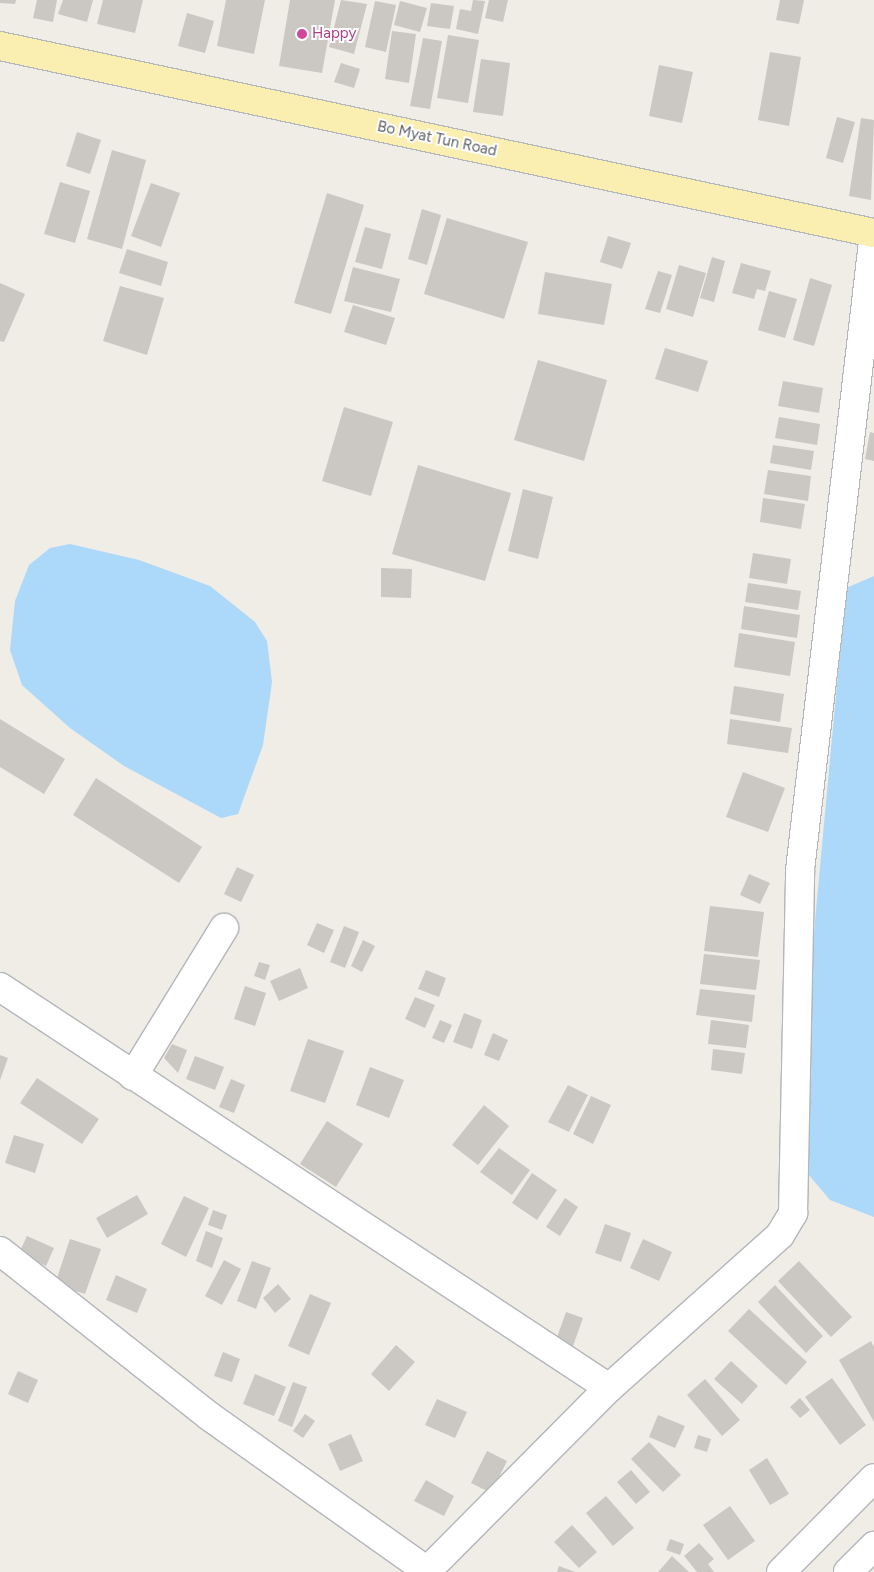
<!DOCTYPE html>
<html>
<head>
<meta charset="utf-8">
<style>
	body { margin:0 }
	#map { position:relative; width:874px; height:1572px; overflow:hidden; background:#efede6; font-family:Figtree,sans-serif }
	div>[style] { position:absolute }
	.water>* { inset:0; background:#acd8fa }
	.building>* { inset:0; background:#cbc8c4 }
	.roads { filter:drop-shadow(1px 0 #b3b6ba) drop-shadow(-1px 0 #b3b6ba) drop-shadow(0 1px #b3b6ba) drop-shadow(0 -1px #b3b6ba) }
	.minor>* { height:28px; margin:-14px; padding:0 14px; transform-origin:14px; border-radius:14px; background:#fff }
	.major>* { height:28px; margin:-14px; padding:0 14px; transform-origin:14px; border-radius:14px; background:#faeeb0 }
	.dots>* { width:14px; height:14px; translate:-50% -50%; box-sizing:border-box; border:2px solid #fff; border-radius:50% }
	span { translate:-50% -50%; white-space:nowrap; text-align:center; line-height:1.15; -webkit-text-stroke:4px #fff; paint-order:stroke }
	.hotel-label { font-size:15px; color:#b23c85 }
	.left { translate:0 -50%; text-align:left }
	.street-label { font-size:15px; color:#5e6166 }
</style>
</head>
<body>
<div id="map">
	<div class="water">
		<i style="clip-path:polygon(70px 544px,139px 560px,210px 586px,255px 622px,267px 641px,272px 682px,263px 745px,238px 814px,221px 818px,124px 766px,70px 728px,22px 685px,10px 650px,15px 601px,29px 565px,50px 548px)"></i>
		<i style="clip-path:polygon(874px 576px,874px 1217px,830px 1200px,797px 1161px,798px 1103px,846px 588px)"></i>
	</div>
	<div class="building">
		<i style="clip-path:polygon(0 0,16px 0,15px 4px,0 3px)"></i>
		<i style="clip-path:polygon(37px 0,57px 0,53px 22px,33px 18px)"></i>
		<i style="clip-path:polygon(63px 0,93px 0,87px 22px,58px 14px)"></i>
		<i style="clip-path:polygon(103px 0,143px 0,135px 33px,97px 24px)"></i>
		<i style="clip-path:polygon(226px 0,265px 0,254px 54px,217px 46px)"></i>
		<i style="clip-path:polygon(290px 0,335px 0,322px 73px,279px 66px)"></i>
		<i style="clip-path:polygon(341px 0,367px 4px,354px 54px,329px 47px)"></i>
		<i style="clip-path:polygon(473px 0,485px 1px,478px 34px,456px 29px,460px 9px,471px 11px)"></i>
		<i style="clip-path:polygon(489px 0,508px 0,503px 22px,485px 18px)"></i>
		<i style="clip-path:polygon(780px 0,804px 0,799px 24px,776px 20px)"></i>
		<i style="clip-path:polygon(375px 1px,396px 5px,386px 52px,365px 47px)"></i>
		<i style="clip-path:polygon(400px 1px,427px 8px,420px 32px,394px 25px)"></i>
		<i style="clip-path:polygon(431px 3px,454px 6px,450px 29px,427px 26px)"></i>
		<i style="clip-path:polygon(187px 13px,214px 21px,205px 53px,178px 46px)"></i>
		<i style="clip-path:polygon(392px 31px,416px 34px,409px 83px,385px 79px)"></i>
		<i style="clip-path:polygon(448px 35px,479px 40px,468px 103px,437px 98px)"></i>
		<i style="clip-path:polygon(423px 38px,442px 41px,430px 109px,410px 106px)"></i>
		<i style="clip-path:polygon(770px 52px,801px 57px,789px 126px,758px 120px)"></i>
		<i style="clip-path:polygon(481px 59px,510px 63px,503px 116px,473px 112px)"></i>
		<i style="clip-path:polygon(341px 63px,360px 69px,354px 88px,334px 82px)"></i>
		<i style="clip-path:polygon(659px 65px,693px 72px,682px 123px,649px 116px)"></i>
		<i style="clip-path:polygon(837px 117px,855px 122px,843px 163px,826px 158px)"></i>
		<i style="clip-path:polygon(861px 118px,874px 120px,871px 200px,849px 196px)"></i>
		<i style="clip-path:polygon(77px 132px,101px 140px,90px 174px,66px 166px)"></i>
		<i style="clip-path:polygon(112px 150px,146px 160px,122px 249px,87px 239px)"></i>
		<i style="clip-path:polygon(60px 182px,90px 191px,75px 243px,44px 234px)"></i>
		<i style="clip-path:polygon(151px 183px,180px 193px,161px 247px,131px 236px)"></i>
		<i style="clip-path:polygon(327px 193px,364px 205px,331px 314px,294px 303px)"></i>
		<i style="clip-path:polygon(422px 209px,441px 215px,427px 265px,408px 259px)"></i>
		<i style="clip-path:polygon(447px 218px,528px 242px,504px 319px,424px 294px)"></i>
		<i style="clip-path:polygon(365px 227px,391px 234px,382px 269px,355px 262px)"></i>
		<i style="clip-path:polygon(608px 236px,631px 243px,622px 269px,600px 262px)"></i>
		<i style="clip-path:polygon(127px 249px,168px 262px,161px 286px,119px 273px)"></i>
		<i style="clip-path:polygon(712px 257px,725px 261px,714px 302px,700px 298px)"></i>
		<i style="clip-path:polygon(741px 263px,771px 271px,765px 291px,757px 289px,754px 299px,732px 293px)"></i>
		<i style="clip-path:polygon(679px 265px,706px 273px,693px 317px,666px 309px)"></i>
		<i style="clip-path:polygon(353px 267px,400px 279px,391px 312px,344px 301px)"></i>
		<i style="clip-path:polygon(658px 271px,672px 275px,660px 313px,645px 309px)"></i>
		<i style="clip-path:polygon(545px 272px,612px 284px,604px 325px,538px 314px)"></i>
		<i style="clip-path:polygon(810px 278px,832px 285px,814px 346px,793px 340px)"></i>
		<i style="clip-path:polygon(0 283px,25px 294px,4px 342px,0 341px)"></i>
		<i style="clip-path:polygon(120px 286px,164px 298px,147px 355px,103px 341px)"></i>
		<i style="clip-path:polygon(769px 291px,797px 299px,785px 338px,758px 330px)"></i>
		<i style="clip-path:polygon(353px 305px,395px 318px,386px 345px,344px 332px)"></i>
		<i style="clip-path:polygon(665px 348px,708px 361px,698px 392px,655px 379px)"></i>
		<i style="clip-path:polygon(538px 360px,607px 380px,584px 461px,514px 440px)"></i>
		<i style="clip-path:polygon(783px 381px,823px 388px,819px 413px,778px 406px)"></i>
		<i style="clip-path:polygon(344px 407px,393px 422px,371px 496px,322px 481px)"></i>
		<i style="clip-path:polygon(779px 417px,820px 424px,817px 445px,775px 438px)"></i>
		<i style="clip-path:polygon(870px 432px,874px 433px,874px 461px,865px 459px)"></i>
		<i style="clip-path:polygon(773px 445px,814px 451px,811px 470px,770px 463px)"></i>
		<i style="clip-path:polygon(418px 465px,511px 493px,485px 581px,392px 554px)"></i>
		<i style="clip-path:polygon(768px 470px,811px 476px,808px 501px,764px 494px)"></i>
		<i style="clip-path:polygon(523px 489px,553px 497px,538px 559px,508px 551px)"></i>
		<i style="clip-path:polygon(763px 498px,805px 504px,801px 529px,760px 522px)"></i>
		<i style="clip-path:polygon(753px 553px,791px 559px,787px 584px,749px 578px)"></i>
		<i style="clip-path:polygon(381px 568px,412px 569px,411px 598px,381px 597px)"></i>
		<i style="clip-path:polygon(748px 583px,801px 591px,798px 610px,745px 602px)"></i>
		<i style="clip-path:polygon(744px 606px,800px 615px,797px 638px,741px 629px)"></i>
		<i style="clip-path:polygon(739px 633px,795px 642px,790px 676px,734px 667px)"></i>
		<i style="clip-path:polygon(734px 686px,784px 694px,780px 722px,730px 714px)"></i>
		<i style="clip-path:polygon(0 719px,65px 759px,44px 794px,0 767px)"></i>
		<i style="clip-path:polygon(730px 719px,792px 728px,788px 753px,727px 744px)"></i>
		<i style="clip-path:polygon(743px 772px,785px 788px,768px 832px,726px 817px)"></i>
		<i style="clip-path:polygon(96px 778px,202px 847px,179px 883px,73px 815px)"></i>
		<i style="clip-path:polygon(237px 867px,254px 875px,241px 902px,224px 894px)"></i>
		<i style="clip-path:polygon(749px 874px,770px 883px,760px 904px,740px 895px)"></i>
		<i style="clip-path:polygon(710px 906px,764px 912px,758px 957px,704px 951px)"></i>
		<i style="clip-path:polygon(317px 923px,334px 930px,324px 953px,307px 945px)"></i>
		<i style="clip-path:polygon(344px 926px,359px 932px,345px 968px,330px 962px)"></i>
		<i style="clip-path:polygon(363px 940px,375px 946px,362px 972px,351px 966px)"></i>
		<i style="clip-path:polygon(704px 954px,760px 960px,756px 990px,700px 984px)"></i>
		<i style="clip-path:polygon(259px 962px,270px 965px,265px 980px,254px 976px)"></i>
		<i style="clip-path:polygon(300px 968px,308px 988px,279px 1001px,270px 981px)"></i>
		<i style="clip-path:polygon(426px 970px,446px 978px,439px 997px,418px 989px)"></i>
		<i style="clip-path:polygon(245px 986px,266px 993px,255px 1026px,234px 1019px)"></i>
		<i style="clip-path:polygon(700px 989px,755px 995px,752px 1022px,696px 1015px)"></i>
		<i style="clip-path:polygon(415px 997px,435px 1005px,425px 1028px,405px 1019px)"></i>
		<i style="clip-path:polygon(464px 1013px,482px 1020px,472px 1049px,453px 1042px)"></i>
		<i style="clip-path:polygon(440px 1020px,452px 1025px,444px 1043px,432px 1038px)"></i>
		<i style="clip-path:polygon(711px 1020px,749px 1025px,746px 1048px,708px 1044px)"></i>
		<i style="clip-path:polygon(493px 1033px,508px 1040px,499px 1061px,484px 1055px)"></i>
		<i style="clip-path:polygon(308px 1039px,344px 1051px,325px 1103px,290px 1091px)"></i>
		<i style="clip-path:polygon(172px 1044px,187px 1050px,178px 1073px,164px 1058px)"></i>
		<i style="clip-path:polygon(713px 1049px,745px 1053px,742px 1074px,711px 1070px)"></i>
		<i style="clip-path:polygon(0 1055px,8px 1058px,0 1080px)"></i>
		<i style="clip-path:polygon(195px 1056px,224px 1067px,215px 1090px,186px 1079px)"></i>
		<i style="clip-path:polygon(370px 1067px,404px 1080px,389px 1118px,356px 1105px)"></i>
		<i style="clip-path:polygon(37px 1078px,99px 1119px,82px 1144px,20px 1103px)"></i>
		<i style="clip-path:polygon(231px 1079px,245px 1085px,234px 1113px,219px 1107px)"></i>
		<i style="clip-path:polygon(568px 1085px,588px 1095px,569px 1132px,548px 1122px)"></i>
		<i style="clip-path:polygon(591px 1096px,611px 1105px,593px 1144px,573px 1134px)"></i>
		<i style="clip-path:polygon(484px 1105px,509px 1126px,478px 1165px,452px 1145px)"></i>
		<i style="clip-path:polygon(327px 1121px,363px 1144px,336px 1187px,300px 1164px)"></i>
		<i style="clip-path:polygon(14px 1135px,44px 1144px,35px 1173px,5px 1163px)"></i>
		<i style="clip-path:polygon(499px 1148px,530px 1170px,512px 1195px,480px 1172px)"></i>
		<i style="clip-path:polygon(532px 1173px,557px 1190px,537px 1220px,512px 1203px)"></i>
		<i style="clip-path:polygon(137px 1195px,148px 1214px,107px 1238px,96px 1218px)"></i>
		<i style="clip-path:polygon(184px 1196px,209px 1208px,186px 1257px,161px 1244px)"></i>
		<i style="clip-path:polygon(565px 1198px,578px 1207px,560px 1236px,546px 1227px)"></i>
		<i style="clip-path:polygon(213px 1210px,227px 1215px,222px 1230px,208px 1225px)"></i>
		<i style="clip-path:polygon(605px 1224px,631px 1233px,621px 1262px,595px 1253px)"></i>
		<i style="clip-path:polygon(206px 1231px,223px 1238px,212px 1268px,196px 1261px)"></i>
		<i style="clip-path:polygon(27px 1236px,54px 1248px,46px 1266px,19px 1253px)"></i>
		<i style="clip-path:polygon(70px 1239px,101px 1249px,85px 1294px,55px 1284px)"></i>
		<i style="clip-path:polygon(643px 1239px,672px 1252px,659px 1281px,630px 1268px)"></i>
		<i style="clip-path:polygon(224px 1260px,241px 1269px,222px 1305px,205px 1296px)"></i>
		<i style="clip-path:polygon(252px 1261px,271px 1268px,256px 1309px,237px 1301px)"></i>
		<i style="clip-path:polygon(799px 1261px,852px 1317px,831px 1337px,778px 1281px)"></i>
		<i style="clip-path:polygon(116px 1275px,147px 1289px,137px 1313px,106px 1300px)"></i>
		<i style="clip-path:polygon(278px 1284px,291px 1299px,275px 1313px,263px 1298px)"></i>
		<i style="clip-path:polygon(775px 1285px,823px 1336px,806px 1353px,758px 1302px)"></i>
		<i style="clip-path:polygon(310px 1294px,331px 1303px,309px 1355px,288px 1346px)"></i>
		<i style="clip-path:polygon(749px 1309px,807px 1362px,786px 1385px,728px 1331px)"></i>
		<i style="clip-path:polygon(566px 1312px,583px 1318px,573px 1346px,556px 1340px)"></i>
		<i style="clip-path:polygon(871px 1341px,874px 1347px,874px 1422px,839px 1360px)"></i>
		<i style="clip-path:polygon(396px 1345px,415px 1362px,389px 1391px,371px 1374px)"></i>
		<i style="clip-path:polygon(223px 1352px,240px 1359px,232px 1382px,214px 1376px)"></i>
		<i style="clip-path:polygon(731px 1361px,758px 1386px,742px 1404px,714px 1379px)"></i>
		<i style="clip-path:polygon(18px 1371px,38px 1380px,28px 1403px,8px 1394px)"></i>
		<i style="clip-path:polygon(255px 1374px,286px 1387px,274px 1416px,243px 1404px)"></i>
		<i style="clip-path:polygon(832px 1378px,866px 1425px,840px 1445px,805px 1397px)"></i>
		<i style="clip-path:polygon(705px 1379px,740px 1420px,722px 1436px,687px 1395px)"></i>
		<i style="clip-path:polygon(293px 1382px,307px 1387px,292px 1427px,278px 1421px)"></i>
		<i style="clip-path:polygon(800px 1398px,810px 1410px,800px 1418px,790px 1407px)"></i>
		<i style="clip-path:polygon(437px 1399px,467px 1412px,455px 1438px,425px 1425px)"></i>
		<i style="clip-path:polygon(305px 1414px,315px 1421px,303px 1438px,293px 1431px)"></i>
		<i style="clip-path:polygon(658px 1415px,685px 1426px,675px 1448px,649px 1437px)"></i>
		<i style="clip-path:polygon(351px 1434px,363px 1461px,340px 1471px,328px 1444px)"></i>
		<i style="clip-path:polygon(698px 1435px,711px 1439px,707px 1452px,694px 1448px)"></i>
		<i style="clip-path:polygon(649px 1442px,681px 1475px,663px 1492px,631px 1459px)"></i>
		<i style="clip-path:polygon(487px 1451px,507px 1461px,491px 1493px,471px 1483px)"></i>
		<i style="clip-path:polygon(767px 1458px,789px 1494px,770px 1505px,749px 1470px)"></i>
		<i style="clip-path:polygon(631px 1470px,650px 1492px,636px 1504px,617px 1482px)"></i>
		<i style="clip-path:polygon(426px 1480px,454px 1496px,444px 1516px,414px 1501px)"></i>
		<i style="clip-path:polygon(606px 1496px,634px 1528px,613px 1546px,586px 1513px)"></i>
		<i style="clip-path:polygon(730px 1506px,755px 1541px,728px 1560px,703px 1525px)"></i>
		<i style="clip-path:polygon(572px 1525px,597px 1552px,579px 1568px,554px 1542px)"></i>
		<i style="clip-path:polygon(670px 1539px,684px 1544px,680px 1555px,666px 1550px)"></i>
		<i style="clip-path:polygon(699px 1543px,714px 1559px,708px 1564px,714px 1572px,697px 1572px,684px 1556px)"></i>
		<i style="clip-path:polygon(672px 1556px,689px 1572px,658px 1572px)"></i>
		<i style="clip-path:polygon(559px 1566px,575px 1572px,557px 1572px)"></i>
	</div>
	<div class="roads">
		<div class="minor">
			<i style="left:0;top:987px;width:729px;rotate:33.36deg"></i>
			<i style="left:133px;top:1076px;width:174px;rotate:-58.4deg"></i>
			<i style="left:0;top:1251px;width:266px;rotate:38.3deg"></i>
			<i style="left:209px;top:1416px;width:267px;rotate:35.4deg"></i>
			<i style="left:426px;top:1572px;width:260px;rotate:-45.2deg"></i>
			<i style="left:609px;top:1388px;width:229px;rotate:-41.8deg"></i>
			<i style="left:780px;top:1235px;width:26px;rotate:-59deg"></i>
			<i style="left:793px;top:1213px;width:343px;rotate:-88.8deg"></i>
			<i style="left:800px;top:870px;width:641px;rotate:-83.37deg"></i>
			<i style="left:781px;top:1572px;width:132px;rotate:-45.3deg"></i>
			<i style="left:848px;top:1572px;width:37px;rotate:-45deg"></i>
		</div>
		<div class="major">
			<i style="left:0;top:46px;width:894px;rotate:12.08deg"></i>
		</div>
	</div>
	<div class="dots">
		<i style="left:302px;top:34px;background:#d1479c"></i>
	</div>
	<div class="hotel-label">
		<span class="left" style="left:312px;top:34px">Happy</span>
	</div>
	<div class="street-label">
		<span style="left:437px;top:139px;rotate:12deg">Bo Myat Tun Road</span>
	</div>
</div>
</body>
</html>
